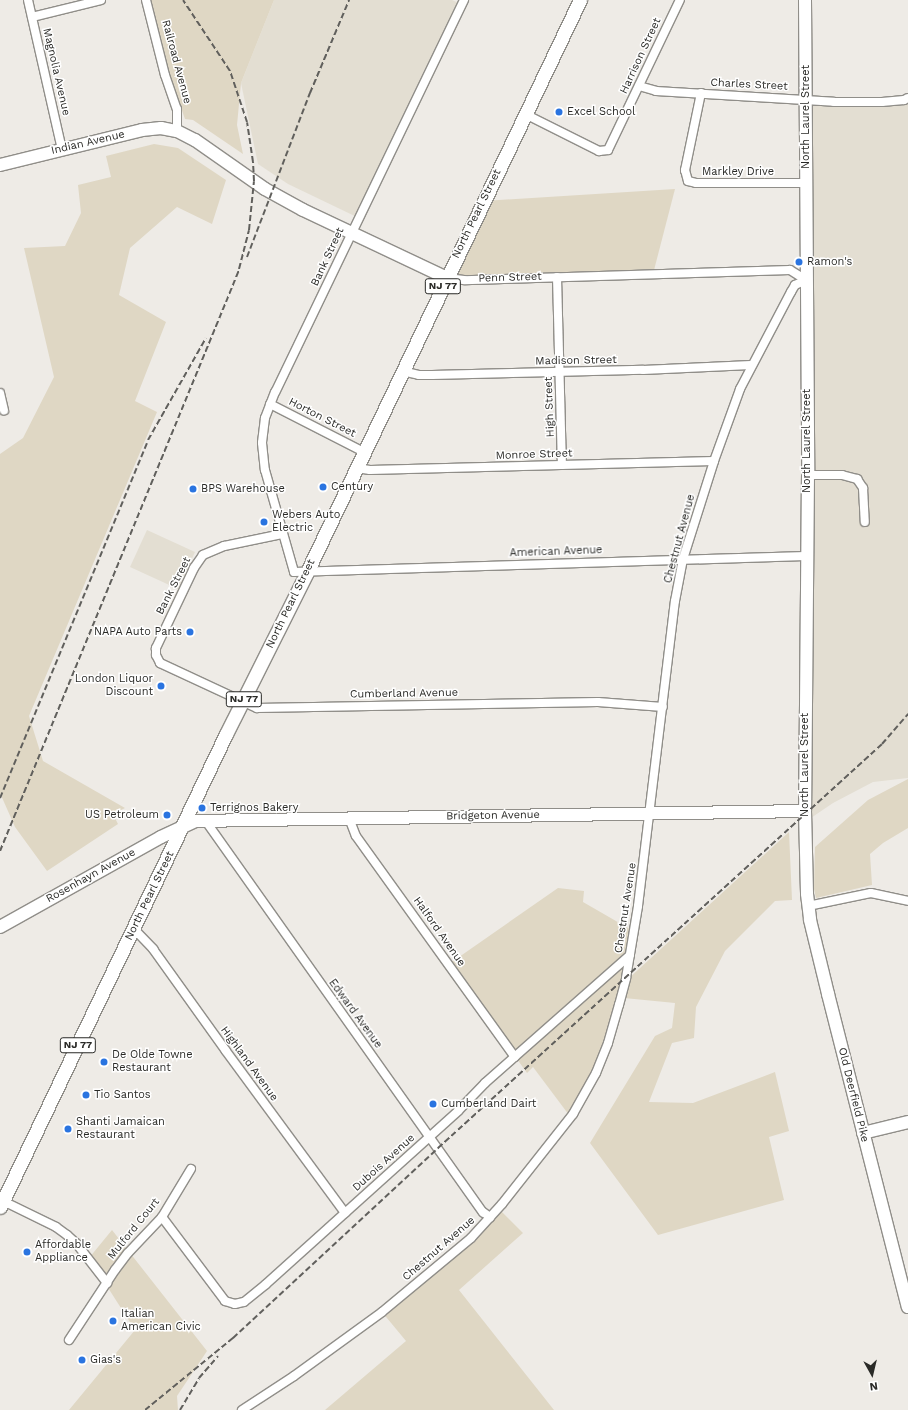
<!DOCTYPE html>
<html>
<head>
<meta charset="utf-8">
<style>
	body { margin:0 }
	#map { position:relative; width:908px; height:1410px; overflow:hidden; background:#eeebe6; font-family:"Work Sans",sans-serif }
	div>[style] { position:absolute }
	.built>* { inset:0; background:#e3ded2 }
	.green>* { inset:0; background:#dfd7c4 }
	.roads { filter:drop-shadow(1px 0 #908e89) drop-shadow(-1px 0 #908e89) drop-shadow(0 1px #908e89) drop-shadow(0 -1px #908e89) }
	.street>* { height:8px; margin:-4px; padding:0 4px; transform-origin:4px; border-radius:4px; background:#fff }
	.secondary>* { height:12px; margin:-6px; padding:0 6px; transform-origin:6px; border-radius:6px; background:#fff }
	.primary>* { height:13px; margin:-6.5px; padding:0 6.5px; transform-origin:6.5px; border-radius:6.5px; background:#fff }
	.rail>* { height:2px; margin-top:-1px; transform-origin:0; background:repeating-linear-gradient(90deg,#605f5c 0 6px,transparent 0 9px) }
	.dots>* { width:11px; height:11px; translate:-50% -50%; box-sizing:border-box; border:2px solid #fff; border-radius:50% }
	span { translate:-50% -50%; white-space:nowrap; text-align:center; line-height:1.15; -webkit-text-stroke:3px #fff; paint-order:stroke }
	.shield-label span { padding:1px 3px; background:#fff; border:1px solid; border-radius:3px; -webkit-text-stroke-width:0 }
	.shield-label { font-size:10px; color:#2a2a27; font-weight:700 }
	.street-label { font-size:11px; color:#2a2a27 }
	.poi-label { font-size:11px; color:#2a2a27 }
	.left { translate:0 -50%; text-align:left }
	.right { translate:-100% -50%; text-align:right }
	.north { position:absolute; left:852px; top:1354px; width:40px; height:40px; -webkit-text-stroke:3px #fff; paint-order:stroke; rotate:172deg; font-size:11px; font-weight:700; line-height:16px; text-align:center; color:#2a2a27 }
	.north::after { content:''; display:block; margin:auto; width:14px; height:18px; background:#2a2a27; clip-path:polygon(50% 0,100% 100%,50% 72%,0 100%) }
</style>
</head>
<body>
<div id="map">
	<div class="built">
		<i style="clip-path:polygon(274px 0,452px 0,465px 6px,363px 220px,288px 184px,258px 164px,241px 83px)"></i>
		<i style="clip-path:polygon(908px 97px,908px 778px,873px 782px,833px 803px,805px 822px,807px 100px,834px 102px)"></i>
		<i style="clip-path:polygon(147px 530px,195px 552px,178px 589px,130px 567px)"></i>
	</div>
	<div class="green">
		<i style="clip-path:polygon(143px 0,274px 0,241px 83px,237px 125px,243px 154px,193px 120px,185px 119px)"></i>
		<i style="clip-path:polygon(154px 144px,178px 148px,226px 180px,212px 224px,177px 207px,130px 248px,119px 295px,166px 322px,135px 401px,157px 412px,29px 716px,43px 761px,125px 808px,113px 814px,118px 824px,47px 871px,15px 827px,0 793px,0 454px,23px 438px,54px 377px,24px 248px,65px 246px,81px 213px,78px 185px,111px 177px,106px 156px)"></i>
		<i style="clip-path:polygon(675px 189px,653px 274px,447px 278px,484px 201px)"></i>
		<i style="clip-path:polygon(908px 779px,908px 828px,883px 843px,870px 854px,872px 885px,816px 898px,814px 889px,815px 847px,868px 800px)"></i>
		<i style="clip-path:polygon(789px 832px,792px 900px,775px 901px,725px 951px,696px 1007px,694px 1038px,672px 1043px,649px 1102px,693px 1103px,775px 1072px,789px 1131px,769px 1137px,784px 1200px,658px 1235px,590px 1143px,655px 1036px,672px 1028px,675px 1003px,624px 998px,572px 1119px,533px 1067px,527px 1073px,449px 964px,558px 888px,584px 891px,583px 902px,635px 932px,628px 979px)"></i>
		<i style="clip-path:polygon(500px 1210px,523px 1233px,459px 1290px,554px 1410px,325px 1410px,406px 1341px,382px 1312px)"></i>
		<i style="clip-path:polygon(112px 1230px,207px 1351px,177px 1396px,178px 1410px,69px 1410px,135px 1330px,89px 1258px)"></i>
	</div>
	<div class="roads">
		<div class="street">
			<i style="left:28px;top:0;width:154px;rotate:77.2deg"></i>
			<i style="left:146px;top:0;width:77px;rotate:75.8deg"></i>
			<i style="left:165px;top:75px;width:36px;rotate:71deg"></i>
			<i style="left:177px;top:109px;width:22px;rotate:90deg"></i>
			<i style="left:464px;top:0;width:435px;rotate:115.7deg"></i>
			<i style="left:275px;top:392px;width:28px;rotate:111deg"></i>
			<i style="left:265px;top:418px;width:25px;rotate:97deg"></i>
			<i style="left:262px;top:443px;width:27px;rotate:84deg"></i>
			<i style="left:265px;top:470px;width:106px;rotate:74.1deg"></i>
			<i style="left:294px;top:572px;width:512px;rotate:-1.79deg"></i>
			<i style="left:32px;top:17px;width:71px;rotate:-13.8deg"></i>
			<i style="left:639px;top:86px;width:18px;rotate:16deg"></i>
			<i style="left:656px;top:91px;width:178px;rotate:3.5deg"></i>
			<i style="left:834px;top:102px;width:48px"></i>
			<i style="left:882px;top:102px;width:22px;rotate:-5deg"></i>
			<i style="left:904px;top:100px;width:4px;rotate:-27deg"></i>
			<i style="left:701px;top:93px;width:79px;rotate:101.7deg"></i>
			<i style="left:685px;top:170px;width:11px;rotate:75deg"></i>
			<i style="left:688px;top:181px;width:8px;rotate:14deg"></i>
			<i style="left:696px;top:183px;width:110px"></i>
			<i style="left:525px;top:114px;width:83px;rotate:26.6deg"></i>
			<i style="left:599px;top:151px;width:9px;rotate:-6deg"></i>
			<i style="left:608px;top:150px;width:166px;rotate:-64.4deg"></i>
			<i style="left:557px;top:277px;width:188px;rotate:88.5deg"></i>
			<i style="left:402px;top:371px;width:17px;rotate:13deg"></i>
			<i style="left:419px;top:375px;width:13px"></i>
			<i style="left:432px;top:375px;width:211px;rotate:-1.4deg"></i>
			<i style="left:643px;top:370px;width:108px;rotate:-2.7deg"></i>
			<i style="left:0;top:393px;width:18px;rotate:77deg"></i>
			<i style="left:270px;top:404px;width:106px;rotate:27.1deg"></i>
			<i style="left:356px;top:468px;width:14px;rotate:8deg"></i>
			<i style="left:370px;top:470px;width:344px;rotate:-1.5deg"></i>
			<i style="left:808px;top:475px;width:34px"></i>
			<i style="left:842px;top:475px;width:16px;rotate:15deg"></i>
			<i style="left:857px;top:479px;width:11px;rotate:56deg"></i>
			<i style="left:863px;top:488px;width:34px;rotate:87deg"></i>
			<i style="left:282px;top:534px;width:59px;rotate:168.3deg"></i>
			<i style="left:224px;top:546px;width:23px;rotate:157deg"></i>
			<i style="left:203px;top:555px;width:16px;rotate:125deg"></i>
			<i style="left:194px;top:568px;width:89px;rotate:115.4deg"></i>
			<i style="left:156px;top:648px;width:7px;rotate:90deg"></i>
			<i style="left:156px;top:655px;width:9px;rotate:63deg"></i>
			<i style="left:160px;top:663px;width:107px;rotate:24.9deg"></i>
			<i style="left:257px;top:708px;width:341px;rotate:-1deg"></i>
			<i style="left:598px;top:702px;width:65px;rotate:4.4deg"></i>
			<i style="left:349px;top:818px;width:19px;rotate:69deg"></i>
			<i style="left:356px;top:836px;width:272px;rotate:54.3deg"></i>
			<i style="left:205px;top:820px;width:481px;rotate:54.7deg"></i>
			<i style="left:483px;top:1212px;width:9px;rotate:36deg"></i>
			<i style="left:808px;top:906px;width:64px;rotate:-11.7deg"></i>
			<i style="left:871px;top:893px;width:38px;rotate:12deg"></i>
			<i style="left:134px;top:929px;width:28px;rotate:46deg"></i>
			<i style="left:153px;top:949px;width:125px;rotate:54.4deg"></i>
			<i style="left:226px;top:1051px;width:201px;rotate:53.7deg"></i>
			<i style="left:3px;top:1201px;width:59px;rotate:26.1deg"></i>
			<i style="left:56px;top:1227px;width:14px;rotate:36deg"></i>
			<i style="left:67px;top:1235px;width:12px;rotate:42deg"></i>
			<i style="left:76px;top:1243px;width:51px;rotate:52.2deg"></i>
			<i style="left:162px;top:1217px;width:105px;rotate:53.1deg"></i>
			<i style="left:225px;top:1301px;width:10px;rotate:17deg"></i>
			<i style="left:235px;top:1304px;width:9px;rotate:-13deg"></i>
			<i style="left:244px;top:1302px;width:28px;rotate:-39deg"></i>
			<i style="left:266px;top:1284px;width:258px;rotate:-42deg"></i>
			<i style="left:458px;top:1111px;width:39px;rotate:-46deg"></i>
			<i style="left:485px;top:1083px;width:193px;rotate:-41.4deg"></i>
			<i style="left:69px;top:1340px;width:84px;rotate:-56.7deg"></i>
			<i style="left:115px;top:1270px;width:21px;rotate:-53deg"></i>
			<i style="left:128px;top:1253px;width:50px;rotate:-46.6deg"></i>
			<i style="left:162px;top:1217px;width:56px;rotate:-58.9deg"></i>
			<i style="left:242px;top:1410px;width:62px;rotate:-33.2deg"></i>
			<i style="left:294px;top:1376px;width:109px;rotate:-36deg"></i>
			<i style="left:382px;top:1312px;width:116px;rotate:-39.7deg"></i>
			<i style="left:471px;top:1238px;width:46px;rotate:-47.6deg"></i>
			<i style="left:502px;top:1204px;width:115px;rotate:-51.7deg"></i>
			<i style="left:573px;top:1114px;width:47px;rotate:-60.7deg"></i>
			<i style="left:596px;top:1073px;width:32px;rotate:-68deg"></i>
			<i style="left:608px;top:1043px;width:40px;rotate:-74deg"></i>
			<i style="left:619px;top:1005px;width:28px;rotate:-75deg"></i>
			<i style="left:626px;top:978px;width:73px;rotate:-80.5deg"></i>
			<i style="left:638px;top:906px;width:307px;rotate:-83.1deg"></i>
			<i style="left:675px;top:601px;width:43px;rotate:-79.2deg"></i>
			<i style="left:683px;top:559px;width:103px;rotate:-72.4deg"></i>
			<i style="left:714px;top:461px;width:77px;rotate:-70.1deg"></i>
			<i style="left:740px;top:389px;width:110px;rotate:-62.3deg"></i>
			<i style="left:791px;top:292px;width:8px;rotate:-60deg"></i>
			<i style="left:795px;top:285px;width:12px;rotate:-24deg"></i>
			<i style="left:806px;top:280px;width:19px;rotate:-148deg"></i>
			<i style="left:790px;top:270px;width:326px;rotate:178.2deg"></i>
			<i style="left:464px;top:280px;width:17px;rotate:-173deg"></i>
		</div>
		<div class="secondary">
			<i style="left:805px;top:0;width:475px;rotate:89.6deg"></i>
			<i style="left:808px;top:475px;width:336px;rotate:90.5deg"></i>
			<i style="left:805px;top:811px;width:83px;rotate:88.6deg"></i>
			<i style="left:807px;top:894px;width:26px;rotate:83deg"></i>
			<i style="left:810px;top:920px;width:76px;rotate:76.3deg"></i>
			<i style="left:828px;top:994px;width:323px;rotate:75.7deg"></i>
			<i style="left:0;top:165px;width:146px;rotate:-13.8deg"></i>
			<i style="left:142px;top:130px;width:19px;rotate:-6deg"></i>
			<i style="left:161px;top:128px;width:16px;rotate:11deg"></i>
			<i style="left:177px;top:131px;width:20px;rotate:27deg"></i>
			<i style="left:195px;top:140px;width:85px;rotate:35deg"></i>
			<i style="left:265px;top:189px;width:43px;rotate:28.9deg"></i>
			<i style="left:303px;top:210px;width:159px;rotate:25.3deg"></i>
			<i style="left:0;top:927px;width:184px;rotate:-29.2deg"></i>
			<i style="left:161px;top:837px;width:38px;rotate:-25deg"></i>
			<i style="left:196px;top:821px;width:609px;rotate:-0.94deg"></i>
			<i style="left:863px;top:1133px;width:46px;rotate:-13.7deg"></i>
		</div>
		<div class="primary">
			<i style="left:0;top:1207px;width:524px;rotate:-64.46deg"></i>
			<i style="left:226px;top:734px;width:181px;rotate:-63.4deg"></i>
			<i style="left:307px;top:572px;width:634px;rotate:-64.49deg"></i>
		</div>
	</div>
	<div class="rail">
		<i style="left:247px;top:257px;width:176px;rotate:-69deg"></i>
		<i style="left:310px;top:93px;width:101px;rotate:-67.2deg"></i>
		<i style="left:0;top:798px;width:387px;rotate:-67.5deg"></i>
		<i style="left:148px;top:440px;width:117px;rotate:-60.4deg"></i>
		<i style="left:0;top:851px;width:594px;rotate:-67.63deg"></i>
		<i style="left:226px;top:302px;width:35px;rotate:-68deg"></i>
		<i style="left:239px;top:269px;width:40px;rotate:-75.6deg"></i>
		<i style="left:249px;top:230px;width:49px;rotate:-84.2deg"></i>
		<i style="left:254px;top:181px;width:19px;rotate:-93deg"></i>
		<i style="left:253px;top:162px;width:40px;rotate:-98.5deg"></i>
		<i style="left:247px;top:122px;width:54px;rotate:-108.4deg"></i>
		<i style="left:230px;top:71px;width:85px;rotate:-123.5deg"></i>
		<i style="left:145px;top:1410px;width:114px;rotate:-39.3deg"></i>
		<i style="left:233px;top:1338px;width:280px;rotate:-42.8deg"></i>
		<i style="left:438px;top:1148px;width:600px;rotate:-42.3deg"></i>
		<i style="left:882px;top:744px;width:40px;rotate:-49deg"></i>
		<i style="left:180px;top:1410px;width:37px;rotate:-59deg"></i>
		<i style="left:199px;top:1378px;width:29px;rotate:-49deg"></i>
	</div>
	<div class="dots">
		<i style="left:559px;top:112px;background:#2a74e0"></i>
		<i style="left:799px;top:262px;background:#2a74e0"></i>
		<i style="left:323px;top:487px;background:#2a74e0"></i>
		<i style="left:193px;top:489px;background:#2a74e0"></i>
		<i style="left:264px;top:522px;background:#2a74e0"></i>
		<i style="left:190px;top:632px;background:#2a74e0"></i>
		<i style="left:161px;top:686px;background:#2a74e0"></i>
		<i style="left:202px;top:808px;background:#2a74e0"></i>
		<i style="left:167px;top:815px;background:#2a74e0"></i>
		<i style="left:104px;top:1062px;background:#2a74e0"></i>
		<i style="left:86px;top:1095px;background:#2a74e0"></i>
		<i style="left:433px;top:1104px;background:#2a74e0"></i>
		<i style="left:68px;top:1129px;background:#2a74e0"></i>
		<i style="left:27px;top:1252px;background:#2a74e0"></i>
		<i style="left:113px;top:1321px;background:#2a74e0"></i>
		<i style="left:82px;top:1360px;background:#2a74e0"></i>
	</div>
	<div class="shield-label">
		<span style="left:443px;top:286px">NJ 77</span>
		<span style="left:244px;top:699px">NJ 77</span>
		<span style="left:78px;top:1045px">NJ 77</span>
	</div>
	<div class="street-label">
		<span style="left:641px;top:56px;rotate:-65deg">Harrison Street</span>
		<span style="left:176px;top:62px;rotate:75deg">Railroad Avenue</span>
		<span style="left:56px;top:72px;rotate:77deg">Magnolia Avenue</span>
		<span style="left:749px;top:85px;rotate:3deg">Charles Street</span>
		<span style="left:806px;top:117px;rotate:-90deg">North Laurel Street</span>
		<span style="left:88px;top:143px;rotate:-13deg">Indian Avenue</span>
		<span style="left:738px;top:172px">Markley Drive</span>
		<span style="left:477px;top:214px;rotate:-64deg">North Pearl Street</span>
		<span style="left:328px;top:257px;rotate:-65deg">Bank Street</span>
		<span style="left:510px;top:278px;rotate:-2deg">Penn Street</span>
		<span style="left:576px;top:361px;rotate:-1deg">Madison Street</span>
		<span style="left:550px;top:407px;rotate:-92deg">High Street</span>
		<span style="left:322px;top:418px;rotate:27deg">Horton Street</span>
		<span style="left:807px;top:441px;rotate:-90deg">North Laurel Street</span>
		<span style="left:534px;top:455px;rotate:-2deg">Monroe Street</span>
		<span style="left:680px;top:539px;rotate:-75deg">Chestnut Avenue</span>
		<span style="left:556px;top:552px;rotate:-2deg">American Avenue</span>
		<span style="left:174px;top:586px;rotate:-63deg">Bank Street</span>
		<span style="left:291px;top:604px;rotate:-64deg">North Pearl Street</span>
		<span style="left:404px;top:694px;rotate:-1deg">Cumberland Avenue</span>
		<span style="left:805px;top:765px;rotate:-90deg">North Laurel Street</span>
		<span style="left:493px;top:816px;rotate:-1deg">Bridgeton Avenue</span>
		<span style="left:91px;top:876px;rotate:-29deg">Rosenhayn Avenue</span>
		<span style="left:150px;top:896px;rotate:-64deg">North Pearl Street</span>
		<span style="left:626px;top:908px;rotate:-81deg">Chestnut Avenue</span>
		<span style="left:439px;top:932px;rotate:55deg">Halford Avenue</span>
		<span style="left:355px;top:1014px;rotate:54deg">Edward Avenue</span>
		<span style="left:249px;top:1064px;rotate:54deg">Highland Avenue</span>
		<span style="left:853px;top:1095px;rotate:76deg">Old Deerfield Pike</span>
		<span style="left:384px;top:1163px;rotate:-42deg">Dubois Avenue</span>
		<span style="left:134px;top:1229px;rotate:-51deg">Mulford Court</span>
		<span style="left:439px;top:1249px;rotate:-41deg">Chestnut Avenue</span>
	</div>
	<div class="poi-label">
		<span class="left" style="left:567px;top:112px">Excel School</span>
		<span class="left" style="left:807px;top:262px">Ramon's</span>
		<span class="left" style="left:331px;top:487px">Century</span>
		<span class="left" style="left:201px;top:489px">BPS Warehouse</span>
		<span class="left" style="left:272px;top:522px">Webers Auto<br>Electric</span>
		<span class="right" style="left:182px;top:632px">NAPA Auto Parts</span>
		<span class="right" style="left:153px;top:686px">London Liquor<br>Discount</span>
		<span class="left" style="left:210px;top:808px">Terrignos Bakery</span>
		<span class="right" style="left:159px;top:815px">US Petroleum</span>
		<span class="left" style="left:112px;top:1062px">De Olde Towne<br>Restaurant</span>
		<span class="left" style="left:94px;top:1095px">Tio Santos</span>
		<span class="left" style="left:441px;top:1104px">Cumberland Dairt</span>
		<span class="left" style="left:76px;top:1129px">Shanti Jamaican<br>Restaurant</span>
		<span class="left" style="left:35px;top:1252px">Affordable<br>Appliance</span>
		<span class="left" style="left:121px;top:1321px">Italian<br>American Civic</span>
		<span class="left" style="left:90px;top:1360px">Gias's</span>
	</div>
	<div class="north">N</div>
</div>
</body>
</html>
